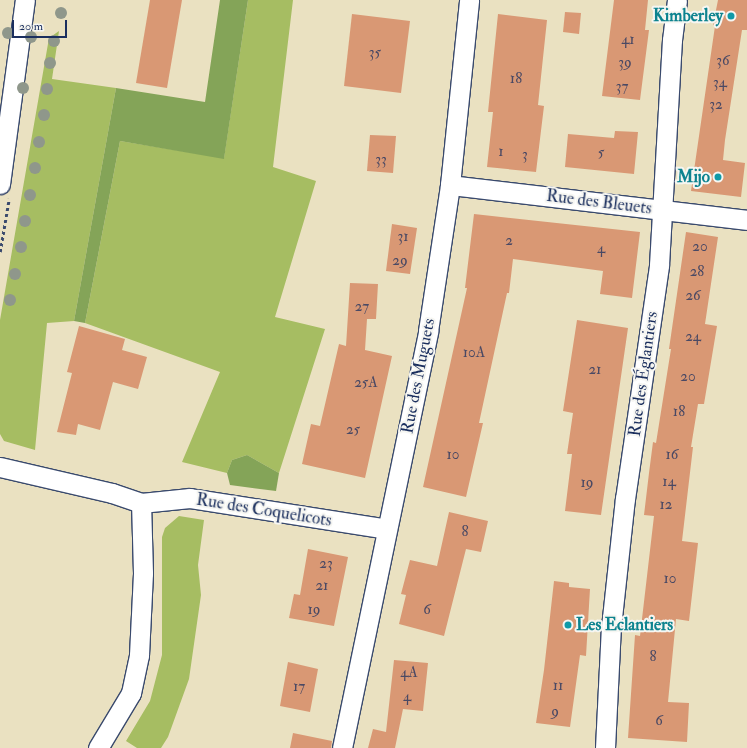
<!DOCTYPE html>
<html>
<head>
<meta charset="utf-8">
<style>
	body { margin:0 }
	#map { position:relative; width:747px; height:748px; overflow:hidden; background:#eae1c1; font-family:"IM FELL Double Pica",serif }
	div>[style] { position:absolute }
	.green>* { inset:0; background:#a6bd62 }
	.forest>* { inset:0; background:#84a458 }
	.building>* { inset:0; background:#d99874 }
	.path>* { height:2.5px; margin-top:-1.25px; transform-origin:0; background:repeating-linear-gradient(90deg,#3a4a6d 0 3px,transparent 0 6px) }
	.roads { filter:drop-shadow(1px 0 #3a4a6d) drop-shadow(-1px 0 #3a4a6d) drop-shadow(0 1px #3a4a6d) drop-shadow(0 -1px #3a4a6d) }
	.street>* { height:19px; margin:-9.5px; padding:0 9.5px; transform-origin:9.5px; border-radius:9.5px; background:#fff }
	.trees>* { width:12px; height:12px; margin:-6px; border-radius:50%; background:#8f978b }
	.dots>* { width:11px; height:11px; translate:-50% -50%; box-sizing:border-box; border:2px solid #f6f6f2; border-radius:50% }
	span { translate:-50% -50%; white-space:nowrap; text-align:center; line-height:1.15; -webkit-text-stroke:4px #f6f6f2; paint-order:stroke }
	.number-label { font-size:15px; color:#4a4964 }
	.number-label span { -webkit-text-stroke-width:0 }
	.culture-label { font-size:17px; color:#0d838f; font-weight:700 }
	.right { translate:-100% -50%; text-align:right }
	.left { translate:0 -50%; text-align:left }
	.street-label { font-size:17px; color:#1b2f5e }
	.scale { position:absolute; left:12px; top:20px; width:55px; height:18px; box-sizing:border-box; border:2px solid #1b2f5e; border-top:0; padding-left:5px; font-size:12px; line-height:14px; white-space:nowrap; color:#1b2f5e; -webkit-text-stroke:3px #f6f6f2; paint-order:stroke }
</style>
</head>
<body>
<div id="map">
	<div class="green">
		<i style="clip-path:polygon(248px 0,293px 0,273px 167px,316px 181px,275px 317px,325px 329px,279px 473px,247px 455px,232px 460px,227px 473px,182px 462px,220px 372px,85px 323px,120px 141px,224px 158px)"></i>
		<i style="clip-path:polygon(59px 31px,52px 79px,116px 88px,74px 321px,47px 323px,35px 450px,4px 441px,0 434px,0 320px,49px 38px)"></i>
		<i style="clip-path:polygon(179px 516px,204px 520px,198px 565px,201px 595px,189px 679px,168px 737px,161px 748px,137px 748px,126px 741px,150px 701px,162px 655px,162px 537px,165px 528px)"></i>
	</div>
	<div class="forest">
		<i style="clip-path:polygon(220px 0,248px 0,224px 159px,120px 141px,85px 323px,74px 321px,116px 88px,205px 102px)"></i>
		<i style="clip-path:polygon(247px 455px,279px 473px,276px 491px,230px 485px,227px 473px,232px 460px)"></i>
	</div>
	<div class="building">
		<i style="clip-path:polygon(150px 0,182px 0,167px 88px,136px 83px)"></i>
		<i style="clip-path:polygon(614px 0,648px 0,645px 30px,649px 30px,640px 100px,602px 96px)"></i>
		<i style="clip-path:polygon(718px 0,747px 0,747px 30px,742px 30px,725px 140px,723px 160px,745px 163px,741px 197px,691px 191px,715px 26px,713px 25px)"></i>
		<i style="clip-path:polygon(565px 12px,581px 13px,579px 34px,563px 32px)"></i>
		<i style="clip-path:polygon(352px 14px,410px 21px,401px 93px,344px 86px)"></i>
		<i style="clip-path:polygon(498px 14px,547px 20px,538px 105px,544px 106px,536px 172px,487px 167px,493px 112px,488px 112px)"></i>
		<i style="clip-path:polygon(615px 131px,638px 132px,634px 174px,565px 167px,568px 134px,614px 138px)"></i>
		<i style="clip-path:polygon(370px 135px,396px 136px,393px 173px,367px 171px)"></i>
		<i style="clip-path:polygon(474px 214px,640px 232px,632px 298px,600px 294px,603px 271px,513px 259px,509px 293px,507px 293px,479px 423px,483px 423px,466px 497px,423px 487px,467px 288px,465px 288px)"></i>
		<i style="clip-path:polygon(392px 224px,417px 228px,410px 274px,386px 271px)"></i>
		<i style="clip-path:polygon(686px 232px,718px 237px,705px 324px,717px 326px,704px 404px,698px 404px,691px 447px,693px 447px,682px 541px,698px 543px,689px 621px,676px 619px,668px 702px,689px 703px,687px 742px,628px 738px,635px 635px,640px 636px,654px 516px,644px 515px,649px 473px,653px 442px,656px 443px,671px 349px,669px 349px)"></i>
		<i style="clip-path:polygon(350px 283px,378px 284px,376px 319px,367px 319px,365px 350px,392px 356px,365px 478px,302px 464px,311px 424px,320px 426px,339px 344px,346px 346px)"></i>
		<i style="clip-path:polygon(577px 320px,628px 328px,601px 515px,565px 511px,572px 454px,567px 454px,573px 413px,563px 411px)"></i>
		<i style="clip-path:polygon(79px 326px,125px 339px,122px 350px,147px 357px,138px 389px,113px 382px,100px 430px,78px 424px,76px 435px,57px 432px,72px 373px,67px 372px)"></i>
		<i style="clip-path:polygon(449px 512px,488px 521px,481px 552px,466px 549px,444px 636px,399px 624px,406px 595px,401px 594px,410px 560px,437px 566px)"></i>
		<i style="clip-path:polygon(308px 549px,348px 557px,334px 626px,289px 618px,294px 594px,300px 595px)"></i>
		<i style="clip-path:polygon(554px 581px,569px 583px,569px 587px,590px 589px,586px 656px,580px 655px,570px 727px,536px 723px,544px 670px)"></i>
		<i style="clip-path:polygon(394px 660px,428px 663px,423px 711px,403px 709px,395px 748px,368px 748px,373px 729px,386px 732px)"></i>
		<i style="clip-path:polygon(288px 662px,318px 669px,310px 712px,280px 706px)"></i>
		<i style="clip-path:polygon(293px 733px,332px 741px,331px 748px,290px 748px)"></i>
	</div>
	<div class="path">
		<i style="left:0;top:252px;width:54px;rotate:-80.4deg"></i>
	</div>
	<div class="roads">
		<div class="street">
			<i style="left:0;top:184px;width:186px;rotate:-82.3deg"></i>
			<i style="left:450px;top:185px;width:299px;rotate:6.7deg"></i>
			<i style="left:0;top:467px;width:115px;rotate:13.1deg"></i>
			<i style="left:112px;top:493px;width:31px;rotate:19deg"></i>
			<i style="left:141px;top:503px;width:49px;rotate:-5.8deg"></i>
			<i style="left:190px;top:498px;width:199px;rotate:8.9deg"></i>
			<i style="left:98px;top:748px;width:64px;rotate:-59deg"></i>
			<i style="left:131px;top:693px;width:39px;rotate:-78deg"></i>
			<i style="left:139px;top:655px;width:82px;rotate:-87.2deg"></i>
			<i style="left:143px;top:573px;width:70px;rotate:-91.6deg"></i>
			<i style="left:342px;top:748px;width:426px;rotate:-78.3deg"></i>
			<i style="left:428px;top:331px;width:148px;rotate:-81.4deg"></i>
			<i style="left:450px;top:185px;width:186px;rotate:-84.1deg"></i>
			<i style="left:605px;top:748px;width:121px;rotate:-87.2deg"></i>
			<i style="left:611px;top:627px;width:129px;rotate:-83.8deg"></i>
			<i style="left:625px;top:499px;width:236px;rotate:-81.7deg"></i>
			<i style="left:659px;top:265px;width:225px;rotate:-86.7deg"></i>
			<i style="left:672px;top:40px;width:40px;rotate:-82.9deg"></i>
		</div>
	</div>
	<div class="trees">
		<i style="left:61px;top:13px"></i>
		<i style="left:8px;top:33px"></i>
		<i style="left:31px;top:37px"></i>
		<i style="left:54px;top:41px"></i>
		<i style="left:50px;top:63px"></i>
		<i style="left:23px;top:88px"></i>
		<i style="left:47px;top:89px"></i>
		<i style="left:44px;top:115px"></i>
		<i style="left:39px;top:142px"></i>
		<i style="left:35px;top:168px"></i>
		<i style="left:30px;top:195px"></i>
		<i style="left:25px;top:221px"></i>
		<i style="left:21px;top:247px"></i>
		<i style="left:15px;top:274px"></i>
		<i style="left:10px;top:300px"></i>
	</div>
	<div class="dots">
		<i style="left:731px;top:16px;background:#0f9aa8"></i>
		<i style="left:718px;top:177px;background:#0f9aa8"></i>
		<i style="left:568px;top:625px;background:#0f9aa8"></i>
	</div>
	<div class="number-label">
		<span style="left:628px;top:40px">41</span>
		<span style="left:375px;top:53px">35</span>
		<span style="left:723px;top:61px">36</span>
		<span style="left:625px;top:63px">39</span>
		<span style="left:516px;top:79px">18</span>
		<span style="left:720px;top:83px">34</span>
		<span style="left:622px;top:87px">37</span>
		<span style="left:716px;top:105px">32</span>
		<span style="left:501px;top:152px">1</span>
		<span style="left:601px;top:153px">5</span>
		<span style="left:525px;top:155px">3</span>
		<span style="left:381px;top:160px">33</span>
		<span style="left:403px;top:237px">31</span>
		<span style="left:509px;top:241px">2</span>
		<span style="left:700px;top:247px">20</span>
		<span style="left:601px;top:249px">4</span>
		<span style="left:400px;top:261px">29</span>
		<span style="left:697px;top:272px">28</span>
		<span style="left:693px;top:296px">26</span>
		<span style="left:362px;top:307px">27</span>
		<span style="left:693px;top:337px">24</span>
		<span style="left:474px;top:353px">10A</span>
		<span style="left:595px;top:370px">21</span>
		<span style="left:688px;top:377px">20</span>
		<span style="left:366px;top:383px">25A</span>
		<span style="left:679px;top:412px">18</span>
		<span style="left:353px;top:430px">25</span>
		<span style="left:453px;top:455px">10</span>
		<span style="left:672px;top:455px">16</span>
		<span style="left:669px;top:482px">14</span>
		<span style="left:587px;top:483px">19</span>
		<span style="left:666px;top:505px">12</span>
		<span style="left:465px;top:532px">8</span>
		<span style="left:326px;top:564px">23</span>
		<span style="left:670px;top:579px">10</span>
		<span style="left:322px;top:586px">21</span>
		<span style="left:314px;top:610px">19</span>
		<span style="left:427px;top:610px">6</span>
		<span style="left:653px;top:657px">8</span>
		<span style="left:409px;top:673px">4A</span>
		<span style="left:558px;top:686px">11</span>
		<span style="left:299px;top:687px">17</span>
		<span style="left:407px;top:697px">4</span>
		<span style="left:555px;top:712px">9</span>
		<span style="left:659px;top:721px">6</span>
	</div>
	<div class="culture-label">
		<span class="right" style="left:723px;top:16px">Kimberley</span>
		<span class="right" style="left:710px;top:177px">Mijo</span>
		<span class="left" style="left:576px;top:625px">Les Eclantiers</span>
	</div>
	<div class="street-label">
		<span style="left:599px;top:202px;rotate:7deg">Rue des Bleuets</span>
		<span style="left:643px;top:374px;rotate:-82deg">Rue des Églantiers</span>
		<span style="left:418px;top:376px;rotate:-79deg">Rue des Muguets</span>
		<span style="left:264px;top:510px;rotate:9deg">Rue des Coquelicots</span>
	</div>
	<div class="scale">20 m</div>
</div>
</body>
</html>
